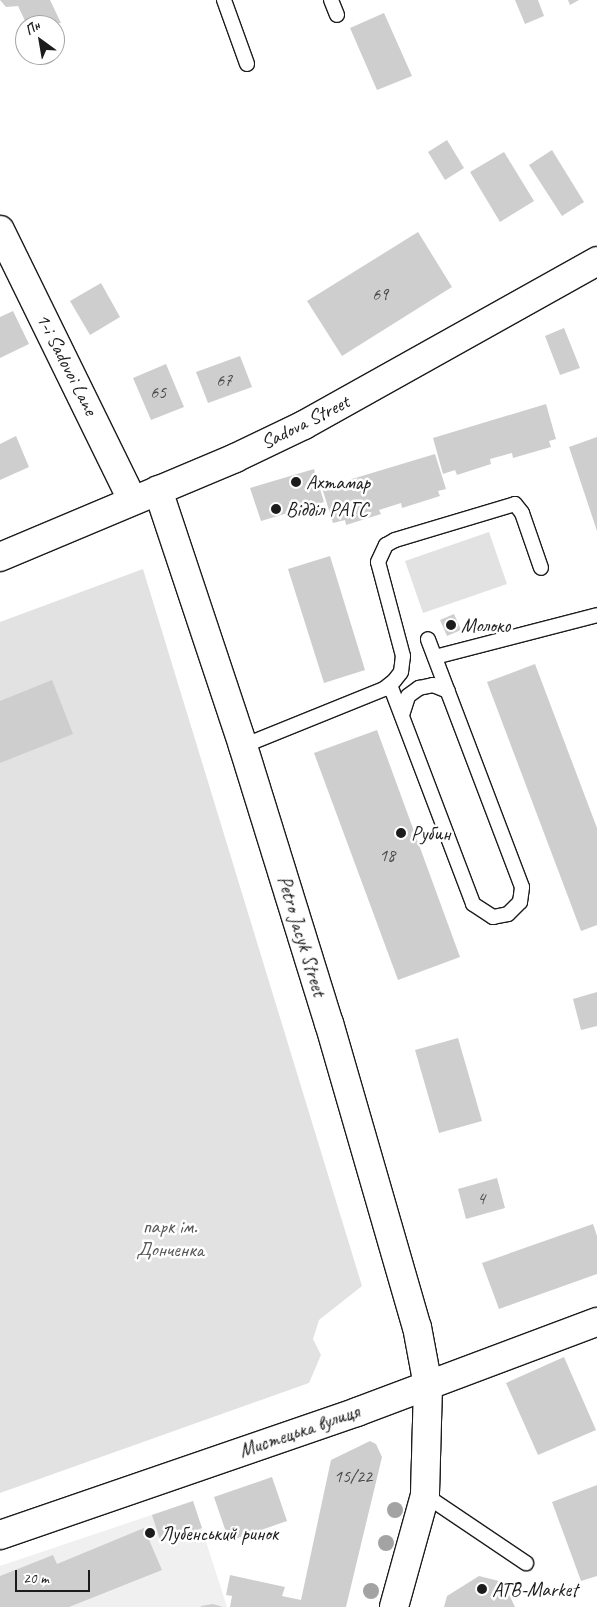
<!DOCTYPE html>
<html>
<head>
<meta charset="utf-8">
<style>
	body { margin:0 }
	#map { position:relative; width:597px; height:1607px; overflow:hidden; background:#fff; font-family:Caveat,sans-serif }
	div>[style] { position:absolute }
	.built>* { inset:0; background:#f0f0f0 }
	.green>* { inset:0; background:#e2e2e2 }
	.building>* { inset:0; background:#cecece }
	.roads { filter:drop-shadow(1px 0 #1c1c1c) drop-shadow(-1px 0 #1c1c1c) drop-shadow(0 1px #1c1c1c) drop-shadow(0 -1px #1c1c1c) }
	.lane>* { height:14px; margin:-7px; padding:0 7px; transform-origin:7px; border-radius:7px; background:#fff }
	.street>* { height:28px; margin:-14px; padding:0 14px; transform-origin:14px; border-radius:14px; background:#fff }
	.secondary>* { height:28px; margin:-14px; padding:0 14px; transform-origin:14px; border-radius:14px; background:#fff }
	.trees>* { width:16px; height:16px; margin:-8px; border-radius:50%; background:#a3a3a3 }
	.dots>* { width:14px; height:14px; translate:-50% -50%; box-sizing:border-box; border:2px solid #fff; border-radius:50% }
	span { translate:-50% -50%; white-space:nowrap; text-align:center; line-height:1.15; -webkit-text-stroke:5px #fff; paint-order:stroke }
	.number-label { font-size:18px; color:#484848 }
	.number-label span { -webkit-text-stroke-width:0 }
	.street-label { font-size:20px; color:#1c1c1c }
	.poi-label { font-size:20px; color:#1c1c1c }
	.left { translate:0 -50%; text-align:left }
	.park-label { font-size:20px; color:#575757 }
	.north { position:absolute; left:15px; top:15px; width:50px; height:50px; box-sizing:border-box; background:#fff; border:1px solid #a4a4a4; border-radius:50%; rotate:328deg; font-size:14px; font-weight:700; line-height:20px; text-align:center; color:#1c1c1c }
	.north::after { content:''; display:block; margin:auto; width:18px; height:22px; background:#1c1c1c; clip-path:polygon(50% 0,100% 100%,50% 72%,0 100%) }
	.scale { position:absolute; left:15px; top:1570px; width:75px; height:22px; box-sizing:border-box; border:2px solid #1c1c1c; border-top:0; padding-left:6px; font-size:15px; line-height:18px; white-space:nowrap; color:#1c1c1c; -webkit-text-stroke:4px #fff; paint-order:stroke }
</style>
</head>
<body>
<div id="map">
	<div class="built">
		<i style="clip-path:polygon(193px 1501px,227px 1607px,0 1607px,0 1566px)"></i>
	</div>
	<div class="green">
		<i style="clip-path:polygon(489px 532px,507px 584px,423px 613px,405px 561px)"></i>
		<i style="clip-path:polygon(143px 569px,362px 1286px,319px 1320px,313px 1339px,321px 1355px,309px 1383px,0 1493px,0 622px)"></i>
	</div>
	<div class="building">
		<i style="clip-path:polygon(0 0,50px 0,61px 23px,27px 25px,18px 6px,6px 7px)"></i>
		<i style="clip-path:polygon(515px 0,538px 0,544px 16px,525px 24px)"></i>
		<i style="clip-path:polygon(568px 0,579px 0,570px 5px)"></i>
		<i style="clip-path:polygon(384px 13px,412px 76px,377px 90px,350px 28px)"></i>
		<i style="clip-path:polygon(447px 140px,464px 168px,445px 180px,428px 152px)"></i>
		<i style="clip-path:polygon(552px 150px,584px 202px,562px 216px,529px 165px)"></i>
		<i style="clip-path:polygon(504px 152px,534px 201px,500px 222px,470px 172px)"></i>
		<i style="clip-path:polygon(418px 232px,452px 287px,342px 356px,307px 301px)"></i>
		<i style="clip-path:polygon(101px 283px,120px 317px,90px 335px,70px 301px)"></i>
		<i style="clip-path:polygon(13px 311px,29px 344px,0 358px,0 317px)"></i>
		<i style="clip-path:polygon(564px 328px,580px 368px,560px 375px,545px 336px)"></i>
		<i style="clip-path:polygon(240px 356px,252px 387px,208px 403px,196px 372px)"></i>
		<i style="clip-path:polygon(166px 364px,184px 407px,151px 420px,133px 378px)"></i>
		<i style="clip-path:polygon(546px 404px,556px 439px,549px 441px,551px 447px,513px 458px,512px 453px,490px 459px,491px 464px,457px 475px,455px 470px,443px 474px,433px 438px)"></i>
		<i style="clip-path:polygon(16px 436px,29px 467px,0 480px,0 444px)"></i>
		<i style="clip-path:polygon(597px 437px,597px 531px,569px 447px)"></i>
		<i style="clip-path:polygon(435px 454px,446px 489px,438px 491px,440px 496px,402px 508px,401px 503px,379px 510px,381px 514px,346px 525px,345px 520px,333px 523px,322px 488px)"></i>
		<i style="clip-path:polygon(314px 469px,324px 502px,261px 521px,250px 488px)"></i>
		<i style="clip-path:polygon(330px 556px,365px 670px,324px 683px,288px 569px)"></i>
		<i style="clip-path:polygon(454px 614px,461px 630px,447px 636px,440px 620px)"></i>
		<i style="clip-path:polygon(535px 664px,597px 828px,597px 925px,581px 931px,487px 682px)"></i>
		<i style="clip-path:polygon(52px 680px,73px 734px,0 763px,0 701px)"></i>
		<i style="clip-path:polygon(377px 730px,460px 957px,398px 980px,314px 753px)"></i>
		<i style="clip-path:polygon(597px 992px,597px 1026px,581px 1030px,573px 999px)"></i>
		<i style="clip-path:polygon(458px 1038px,482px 1121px,439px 1133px,415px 1050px)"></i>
		<i style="clip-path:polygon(497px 1178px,505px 1208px,466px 1219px,458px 1189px)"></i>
		<i style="clip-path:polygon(593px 1224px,597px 1236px,597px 1274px,499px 1309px,482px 1263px)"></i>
		<i style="clip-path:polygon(564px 1357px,596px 1430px,538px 1455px,506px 1383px)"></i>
		<i style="clip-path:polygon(370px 1441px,376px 1444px,382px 1457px,346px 1607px,230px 1607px,232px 1596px,226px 1595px,230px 1575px,285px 1587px,282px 1596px,301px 1600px,331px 1460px)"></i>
		<i style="clip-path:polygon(272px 1477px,287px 1521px,229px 1541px,214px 1497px)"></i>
		<i style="clip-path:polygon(597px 1485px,597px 1576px,581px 1581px,552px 1502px)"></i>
		<i style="clip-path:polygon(193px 1501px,202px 1528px,161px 1543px,152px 1515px)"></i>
		<i style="clip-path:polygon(144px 1528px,162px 1570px,69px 1607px,0 1607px,0 1576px,53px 1555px,57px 1564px)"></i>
		<i style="clip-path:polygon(479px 1576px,503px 1582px,515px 1607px,444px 1607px,447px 1596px)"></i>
		<i style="clip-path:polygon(213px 1604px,223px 1607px,201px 1607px,201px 1606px)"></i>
	</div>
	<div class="roads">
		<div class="lane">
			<i style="left:224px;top:0;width:68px;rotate:70.2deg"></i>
			<i style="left:331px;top:0;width:16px;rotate:68deg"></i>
			<i style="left:435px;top:657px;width:167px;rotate:-14.5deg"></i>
			<i style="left:390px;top:685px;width:234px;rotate:69.2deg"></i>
			<i style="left:473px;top:904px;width:24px;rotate:33deg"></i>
			<i style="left:493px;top:917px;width:15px;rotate:-11deg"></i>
			<i style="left:508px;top:914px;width:17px;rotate:-45deg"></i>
			<i style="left:520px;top:902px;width:15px;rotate:-82deg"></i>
			<i style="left:522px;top:887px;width:265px;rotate:-110.8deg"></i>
			<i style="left:402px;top:715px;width:20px;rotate:-72deg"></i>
			<i style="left:408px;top:696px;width:14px;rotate:-36deg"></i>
			<i style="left:419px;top:688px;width:14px;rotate:-12deg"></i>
			<i style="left:433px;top:685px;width:16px;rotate:22deg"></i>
			<i style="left:243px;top:746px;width:152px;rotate:-22deg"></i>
			<i style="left:384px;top:689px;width:13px;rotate:-39deg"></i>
			<i style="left:394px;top:681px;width:11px;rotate:-52deg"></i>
			<i style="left:401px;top:672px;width:16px;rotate:-83deg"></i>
			<i style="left:403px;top:656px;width:97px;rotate:-104.9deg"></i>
			<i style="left:378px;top:562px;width:19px;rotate:-65deg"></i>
			<i style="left:386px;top:545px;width:10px;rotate:-29deg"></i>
			<i style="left:395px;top:540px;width:125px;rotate:-16.7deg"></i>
			<i style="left:515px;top:504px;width:11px;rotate:52deg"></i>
			<i style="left:522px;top:513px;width:58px;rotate:70.9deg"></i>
			<i style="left:425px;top:1495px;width:122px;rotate:34deg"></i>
		</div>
		<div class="street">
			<i style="left:0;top:230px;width:300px;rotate:63.9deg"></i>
			<i style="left:158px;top:490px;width:270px;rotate:71.6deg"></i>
			<i style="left:243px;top:746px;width:290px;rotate:72.8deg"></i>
			<i style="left:329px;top:1023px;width:316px;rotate:73.9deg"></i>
			<i style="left:417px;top:1327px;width:60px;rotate:79.4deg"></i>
			<i style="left:428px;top:1386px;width:109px;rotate:91.6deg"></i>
			<i style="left:425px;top:1495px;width:116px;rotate:105.5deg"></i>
			<i style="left:0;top:1535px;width:378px;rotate:-19deg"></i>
			<i style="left:357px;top:1412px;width:256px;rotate:-20.6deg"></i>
		</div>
		<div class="secondary">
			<i style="left:0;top:557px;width:255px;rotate:-22.8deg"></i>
			<i style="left:235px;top:458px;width:76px;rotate:-25.6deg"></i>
			<i style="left:304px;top:425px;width:336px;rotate:-29.2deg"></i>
		</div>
	</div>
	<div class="trees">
		<i style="left:395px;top:1510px"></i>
		<i style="left:386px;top:1543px"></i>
		<i style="left:371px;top:1591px"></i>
	</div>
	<div class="dots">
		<i style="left:296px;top:482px;background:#1c1c1c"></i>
		<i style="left:276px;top:509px;background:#1c1c1c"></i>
		<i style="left:451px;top:625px;background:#1c1c1c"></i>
		<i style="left:401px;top:833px;background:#1c1c1c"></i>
		<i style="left:150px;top:1533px;background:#1c1c1c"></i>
		<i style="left:482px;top:1589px;background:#1c1c1c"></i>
	</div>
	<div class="number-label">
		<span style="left:380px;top:294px">69</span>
		<span style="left:224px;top:380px">67</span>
		<span style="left:158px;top:392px">65</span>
		<span style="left:387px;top:855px">18</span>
		<span style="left:481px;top:1198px">4</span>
		<span style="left:353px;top:1476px">15/22</span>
	</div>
	<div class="street-label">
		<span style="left:67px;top:364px;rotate:63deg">1-i Sadovoi Lane</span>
		<span style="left:305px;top:422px;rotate:-27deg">Sadova Street</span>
		<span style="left:302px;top:936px;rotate:73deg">Petro Jacyk Street</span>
		<span style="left:299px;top:1431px;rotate:-19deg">Мистецька вулиця</span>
	</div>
	<div class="poi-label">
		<span class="left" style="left:306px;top:482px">Ахтамар</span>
		<span class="left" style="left:286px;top:509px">Відділ РАГС</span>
		<span class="left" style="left:461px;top:625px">Молоко</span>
		<span class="left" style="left:411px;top:833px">Рубин</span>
		<span class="left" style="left:160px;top:1533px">Лубенський ринок</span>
		<span class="left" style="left:492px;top:1589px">ATB-Market</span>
	</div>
	<div class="park-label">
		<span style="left:170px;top:1238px">парк ім.<br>Донченка</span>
	</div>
	<div class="north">Пн</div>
	<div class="scale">20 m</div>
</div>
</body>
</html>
